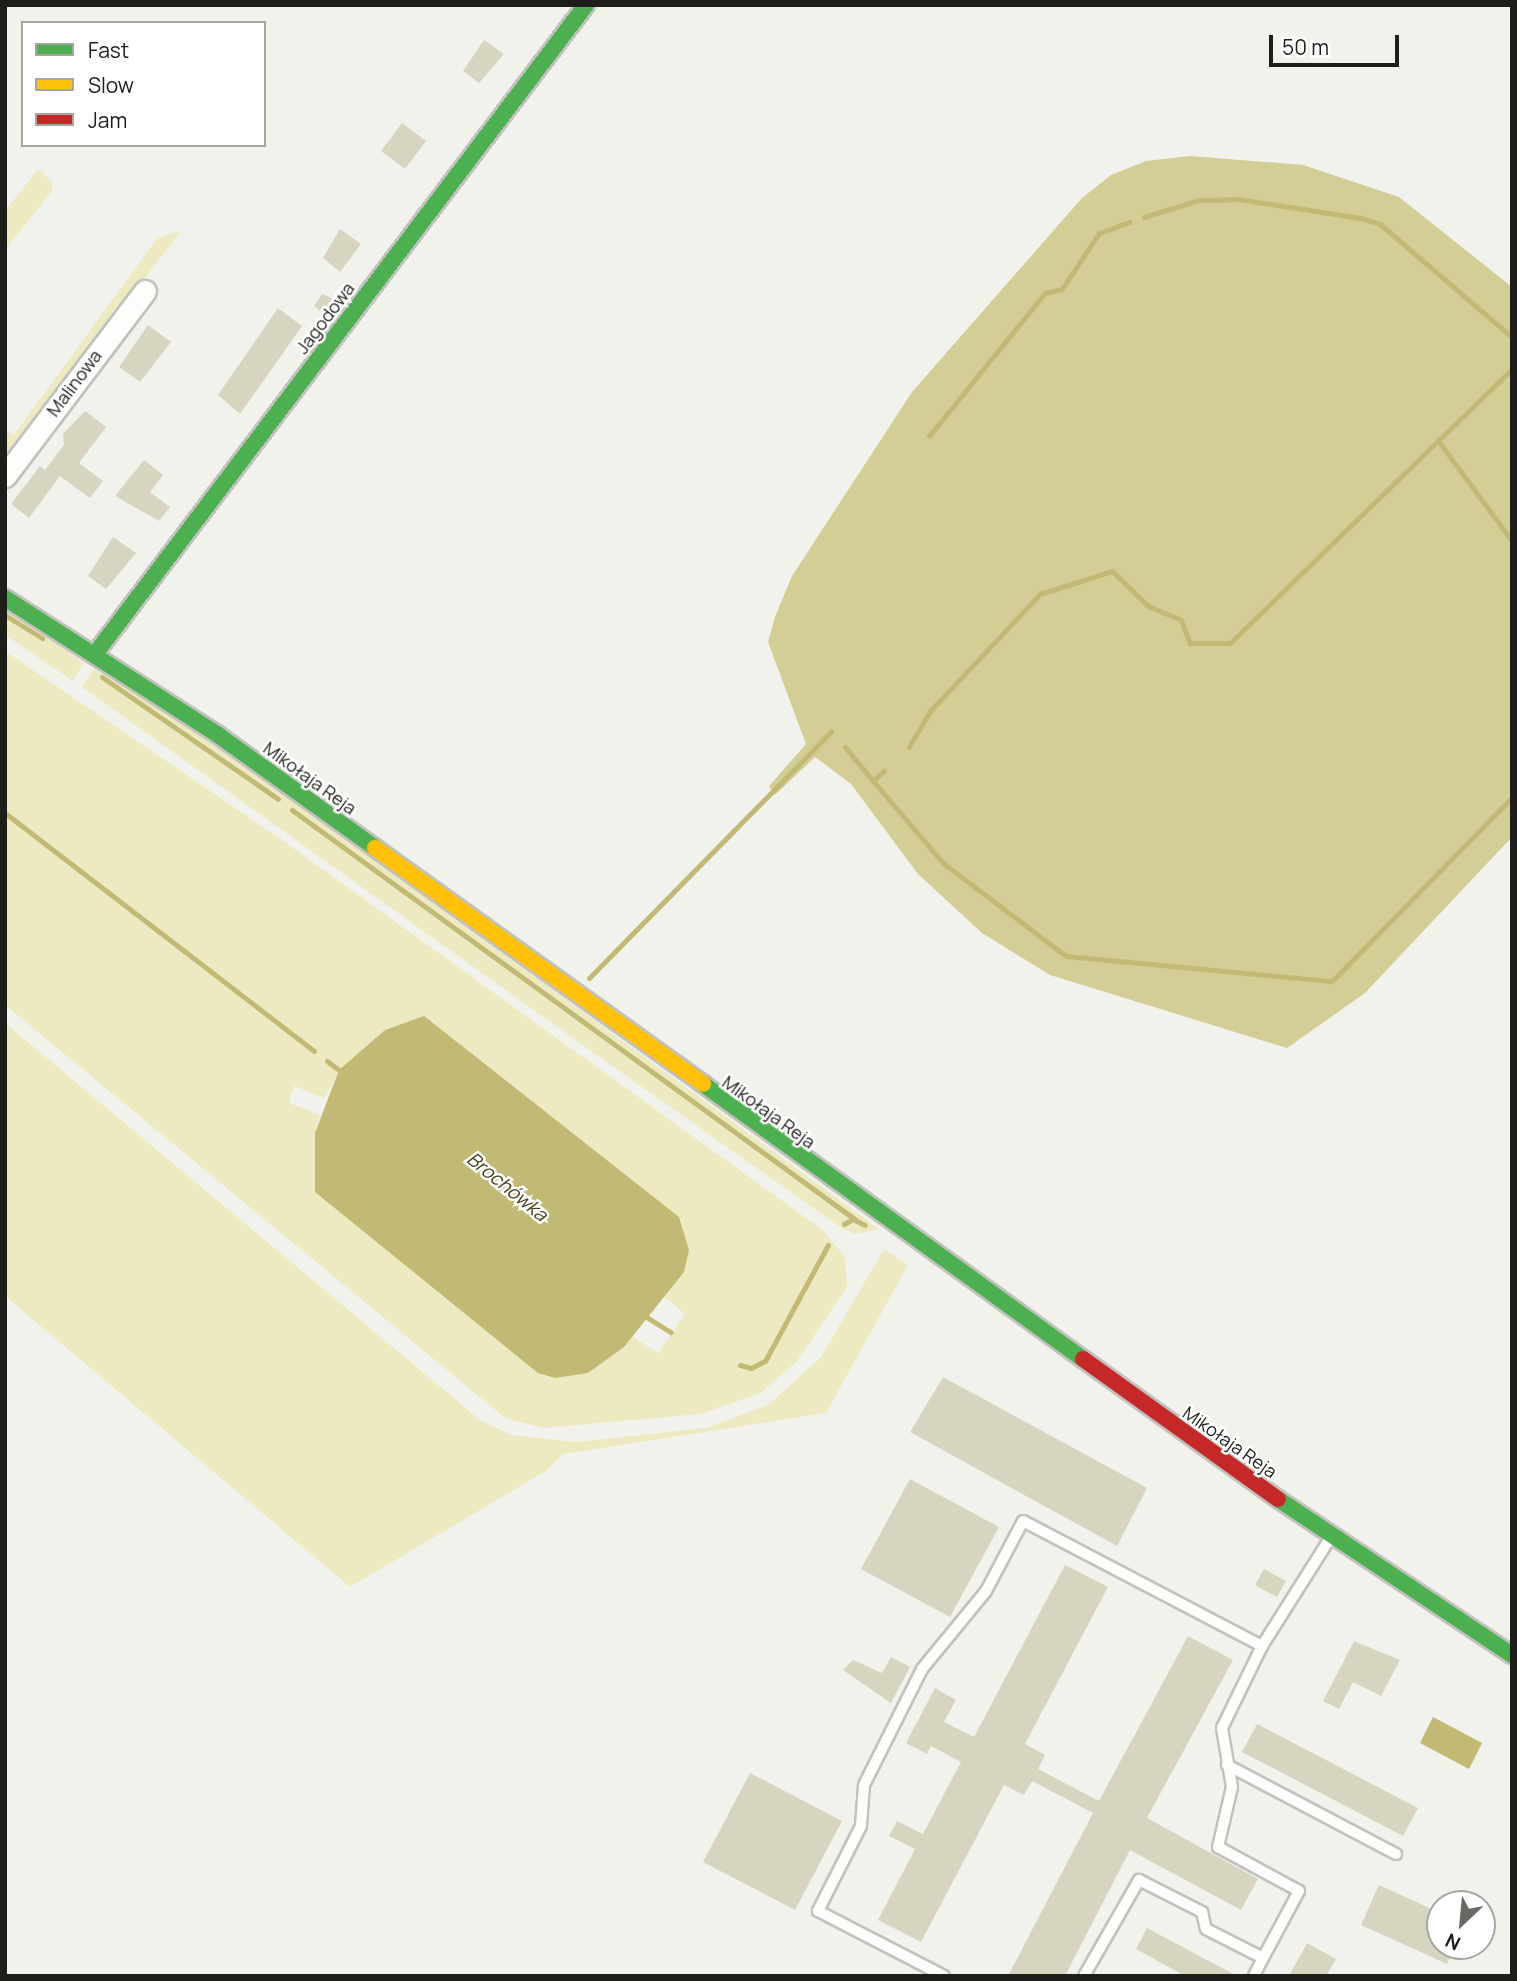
<!DOCTYPE html>
<html>
<head>
<meta charset="utf-8">
<style>
	body { margin:0 }
	#map { position:relative; width:1517px; height:1981px; overflow:hidden; background:#f2f2ec; font-family:Manrope,sans-serif }
	div>[style] { position:absolute }
	.green>* { inset:0; background:#ede9c1 }
	.forest>* { inset:0; background:#d4cd96 }
	.water>* { inset:0; background:#c2ba74 }
	.stream>* { height:5px; margin:-2.5px; padding:0 2.5px; transform-origin:2.5px; border-radius:2.5px; background:#c2ba74 }
	.building>* { inset:0; background:#d7d5c0 }
	.roads { filter:drop-shadow(2px 0 #c1c1bd) drop-shadow(-2px 0 #c1c1bd) drop-shadow(0 2px #c1c1bd) drop-shadow(0 -2px #c1c1bd) }
	.lane>* { height:10px; margin:-5px; padding:0 5px; transform-origin:5px; border-radius:5px; background:#fdfdfc }
	.street>* { height:21px; margin:-10.5px; padding:0 10.5px; transform-origin:10.5px; border-radius:10.5px; background:#fdfdfc }
	.fast>* { height:16px; margin:-8px; padding:0 8px; transform-origin:8px; border-radius:8px; background:#4caf50 }
	.slow>* { height:16px; margin:-8px; padding:0 8px; transform-origin:8px; border-radius:8px; background:#ffc107 }
	.jam>* { height:16px; margin:-8px; padding:0 8px; transform-origin:8px; border-radius:8px; background:#c62828 }
	span { translate:-50% -50%; white-space:nowrap; text-align:center; line-height:1.15; -webkit-text-stroke:5px #fff; paint-order:stroke }
	.street-label { font-size:18px; color:#1d1d19 }
	.water-label { font-size:19px; color:#48431a; font-style:italic }
	.frame { position:absolute; inset:0; border:7px solid #1d1d19; pointer-events:none }
	.legend { position:absolute; left:21px; top:21px; width:245px; height:126px; box-sizing:border-box; background:#fff; border:2px solid #a5a5a3; margin:0; padding:9px 12px; list-style:none; font-size:21px; color:#1d1d19 }
	.legend li { display:flex; align-items:center; gap:14px; height:35px }
	.legend b { width:35px; border:2px solid #a5a5a3 }
	.north { position:absolute; left:1426px; top:1890px; width:70px; height:70px; box-sizing:border-box; background:#fff; border:2px solid #a5a5a3; border-radius:50%; rotate:206deg; font-size:19px; font-weight:700; line-height:28px; text-align:center; color:#1d1d19 }
	.north::after { content:''; display:block; margin:auto; width:24px; height:32px; background:#686863; clip-path:polygon(50% 0,100% 100%,50% 72%,0 100%) }
	.scale { position:absolute; left:1269px; top:35px; width:130px; height:32px; box-sizing:border-box; border:4px solid #1d1d19; border-top:0; padding-left:9px; font-size:21px; line-height:24px; white-space:nowrap; color:#1d1d19; -webkit-text-stroke:5px #fff; paint-order:stroke }
</style>
</head>
<body>
<div id="map">
	<div class="green">
		<i style="clip-path:polygon(38px 169px,53px 183px,51px 192px,5px 250px,5px 211px)"></i>
		<i style="clip-path:polygon(181px 231px,20px 440px,5px 460px,5px 430px,14px 435px,158px 237px)"></i>
		<i style="clip-path:polygon(5px 608px,84px 663px,73px 681px,5px 635px)"></i>
		<i style="clip-path:polygon(evenodd,5px 651px,282px 840px,824px 1231px,845px 1257px,847px 1287px,797px 1361px,761px 1393px,700px 1414px,543px 1428px,505px 1418px,5px 1005px,5px 651px,339px 1070px,670px 1292px,663px 1296px,685px 1314px,658px 1353px,629px 1334px,624px 1347px,588px 1373px,315px 1133px,320px 1115px,289px 1103px,294px 1086px,325px 1098px,339px 1070px)"></i>
		<i style="clip-path:polygon(94px 669px,206px 735px,879px 1229px,856px 1234px,843px 1229px,577px 1041px,82px 687px)"></i>
		<i style="clip-path:polygon(5px 1023px,480px 1420px,512px 1435px,576px 1442px,705px 1428px,768px 1405px,821px 1357px,884px 1249px,908px 1265px,826px 1413px,563px 1454px,546px 1471px,350px 1587px,5px 1296px)"></i>
	</div>
	<div class="forest">
		<i style="clip-path:polygon(1190px 156px,1303px 165px,1399px 197px,1512px 287px,1512px 837px,1365px 993px,1287px 1048px,1050px 975px,982px 933px,918px 874px,851px 784px,815px 757px,775px 795px,769px 786px,806px 744px,768px 642px,775px 617px,792px 576px,912px 392px,1082px 198px,1111px 175px,1146px 161px)"></i>
	</div>
	<div class="water">
		<i style="clip-path:polygon(424px 1016px,679px 1217px,689px 1250px,684px 1272px,624px 1347px,588px 1373px,555px 1378px,538px 1373px,315px 1192px,315px 1133px,339px 1070px,385px 1030px)"></i>
		<i style="clip-path:polygon(1433px 1717px,1482px 1743px,1469px 1769px,1420px 1743px)"></i>
	</div>
	<div class="stream">
		<i style="left:1144px;top:217px;width:58px;rotate:-17.2deg"></i>
		<i style="left:1199px;top:200px;width:39px;rotate:-1deg"></i>
		<i style="left:1238px;top:199px;width:124px;rotate:8.8deg"></i>
		<i style="left:1361px;top:218px;width:20px;rotate:18deg"></i>
		<i style="left:1380px;top:224px;width:174px;rotate:40.6deg"></i>
		<i style="left:929px;top:436px;width:184px;rotate:-51deg"></i>
		<i style="left:1045px;top:293px;width:17px;rotate:-13deg"></i>
		<i style="left:1062px;top:289px;width:67px;rotate:-56.5deg"></i>
		<i style="left:1099px;top:233px;width:32px;rotate:-20deg"></i>
		<i style="left:1439px;top:442px;width:123px;rotate:53.6deg"></i>
		<i style="left:5px;top:615px;width:44px;rotate:31.9deg"></i>
		<i style="left:102px;top:677px;width:214px;rotate:34.7deg"></i>
		<i style="left:845px;top:747px;width:44px;rotate:50.5deg"></i>
		<i style="left:873px;top:781px;width:15px;rotate:-42deg"></i>
		<i style="left:909px;top:747px;width:42px;rotate:-59.7deg"></i>
		<i style="left:930px;top:711px;width:161px;rotate:-46.8deg"></i>
		<i style="left:1040px;top:594px;width:76px;rotate:-17.7deg"></i>
		<i style="left:1112px;top:571px;width:50px;rotate:44.2deg"></i>
		<i style="left:1148px;top:606px;width:36px;rotate:23deg"></i>
		<i style="left:1181px;top:620px;width:25px;rotate:69deg"></i>
		<i style="left:1190px;top:643px;width:40px"></i>
		<i style="left:1230px;top:643px;width:393px;rotate:-44.2deg"></i>
		<i style="left:873px;top:781px;width:108px;rotate:49.5deg"></i>
		<i style="left:943px;top:863px;width:154px;rotate:37.1deg"></i>
		<i style="left:1066px;top:956px;width:267px;rotate:5.4deg"></i>
		<i style="left:1332px;top:981px;width:257px;rotate:-45.6deg"></i>
		<i style="left:292px;top:810px;width:697px;rotate:36.02deg"></i>
		<i style="left:5px;top:813px;width:390px;rotate:37.6deg"></i>
		<i style="left:589px;top:978px;width:346px;rotate:-45.5deg"></i>
		<i style="left:327px;top:1061px;width:21px;rotate:37deg"></i>
		<i style="left:844px;top:1224px;width:10px;rotate:-29deg"></i>
		<i style="left:853px;top:1219px;width:13px;rotate:27deg"></i>
		<i style="left:640px;top:1313px;width:36px;rotate:32deg"></i>
		<i style="left:740px;top:1365px;width:11px;rotate:15deg"></i>
		<i style="left:751px;top:1368px;width:16px;rotate:-27deg"></i>
		<i style="left:765px;top:1361px;width:132px;rotate:-61.5deg"></i>
	</div>
	<div class="building">
		<i style="clip-path:polygon(484px 40px,504px 54px,479px 83px,463px 71px)"></i>
		<i style="clip-path:polygon(402px 123px,426px 141px,405px 169px,381px 151px)"></i>
		<i style="clip-path:polygon(340px 229px,361px 244px,340px 272px,323px 258px)"></i>
		<i style="clip-path:polygon(322px 294px,336px 300px,325px 315px,314px 306px)"></i>
		<i style="clip-path:polygon(278px 308px,302px 326px,240px 414px,218px 395px)"></i>
		<i style="clip-path:polygon(148px 325px,171px 342px,140px 382px,119px 367px)"></i>
		<i style="clip-path:polygon(85px 411px,106px 427px,79px 463px,103px 481px,90px 498px,60px 476px,29px 518px,11px 504px,40px 466px,45px 470px,64px 445px,63px 434px)"></i>
		<i style="clip-path:polygon(144px 460px,163px 475px,150px 492px,170px 507px,159px 521px,115px 496px)"></i>
		<i style="clip-path:polygon(113px 537px,136px 553px,106px 589px,88px 576px)"></i>
		<i style="clip-path:polygon(943px 1377px,1147px 1488px,1117px 1546px,910px 1432px)"></i>
		<i style="clip-path:polygon(910px 1479px,999px 1527px,950px 1617px,861px 1569px)"></i>
		<i style="clip-path:polygon(1065px 1565px,1108px 1587px,1025px 1744px,1045px 1755px,1038px 1769px,1099px 1801px,1188px 1636px,1233px 1660px,1147px 1818px,1258px 1879px,1241px 1910px,1130px 1850px,1065px 1976px,1008px 1976px,1093px 1813px,1032px 1781px,1024px 1795px,1004px 1785px,921px 1942px,878px 1920px,915px 1849px,889px 1836px,897px 1821px,923px 1834px,961px 1762px,931px 1746px,927px 1754px,906px 1743px,935px 1688px,956px 1700px,944px 1722px,974px 1737px)"></i>
		<i style="clip-path:polygon(1264px 1569px,1286px 1581px,1277px 1597px,1255px 1585px)"></i>
		<i style="clip-path:polygon(1354px 1641px,1400px 1660px,1381px 1696px,1353px 1682px,1339px 1709px,1323px 1701px)"></i>
		<i style="clip-path:polygon(891px 1657px,910px 1667px,891px 1703px,843px 1670px,853px 1660px,882px 1673px)"></i>
		<i style="clip-path:polygon(1257px 1724px,1418px 1808px,1403px 1836px,1242px 1752px)"></i>
		<i style="clip-path:polygon(750px 1773px,842px 1821px,795px 1910px,703px 1862px)"></i>
		<i style="clip-path:polygon(1379px 1885px,1440px 1913px,1440px 1946px,1456px 1946px,1447px 1964px,1361px 1925px)"></i>
		<i style="clip-path:polygon(1147px 1928px,1237px 1976px,1185px 1976px,1136px 1949px)"></i>
		<i style="clip-path:polygon(1307px 1943px,1336px 1959px,1326px 1976px,1289px 1976px)"></i>
	</div>
	<div class="roads">
		<div class="lane">
			<i style="left:1262px;top:1646px;width:129px;rotate:-57.7deg"></i>
			<i style="left:1227px;top:1765px;width:191px;rotate:27.8deg"></i>
			<i style="left:944px;top:1976px;width:142px;rotate:-152.7deg"></i>
			<i style="left:818px;top:1911px;width:95px;rotate:-63.2deg"></i>
			<i style="left:861px;top:1826px;width:41px;rotate:-85.8deg"></i>
			<i style="left:864px;top:1785px;width:130px;rotate:-63.4deg"></i>
			<i style="left:922px;top:1669px;width:101px;rotate:-50.6deg"></i>
			<i style="left:986px;top:1591px;width:79px;rotate:-62.1deg"></i>
			<i style="left:1023px;top:1521px;width:270px;rotate:27.6deg"></i>
			<i style="left:1262px;top:1646px;width:91px;rotate:116deg"></i>
			<i style="left:1222px;top:1728px;width:60px;rotate:80.4deg"></i>
			<i style="left:1232px;top:1787px;width:62px;rotate:103.1deg"></i>
			<i style="left:1218px;top:1847px;width:92px;rotate:28.5deg"></i>
			<i style="left:1299px;top:1891px;width:76px;rotate:118.2deg"></i>
			<i style="left:1084px;top:1976px;width:111px;rotate:-60.2deg"></i>
			<i style="left:1139px;top:1880px;width:71px;rotate:26.9deg"></i>
			<i style="left:1202px;top:1912px;width:17px;rotate:77deg"></i>
			<i style="left:1206px;top:1929px;width:64px;rotate:27deg"></i>
			<i style="left:1263px;top:1958px;width:20px;rotate:117deg"></i>
		</div>
		<div class="street">
			<i style="left:5px;top:476px;width:232px;rotate:-52.9deg"></i>
		</div>
		<div class="fast">
			<i style="left:5px;top:598px;width:253px;rotate:32.7deg"></i>
			<i style="left:218px;top:735px;width:193px;rotate:35.7deg"></i>
			<i style="left:95px;top:654px;width:814px;rotate:-52.89deg"></i>
			<i style="left:703px;top:1084px;width:469px;rotate:35.9deg"></i>
			<i style="left:1278px;top:1499px;width:281px;rotate:33.7deg"></i>
		</div>
		<div class="slow">
			<i style="left:375px;top:848px;width:404px;rotate:35.7deg"></i>
		</div>
		<div class="jam">
			<i style="left:1083px;top:1359px;width:240px;rotate:35.7deg"></i>
		</div>
	</div>
	<div class="street-label">
		<span style="left:325px;top:318px;rotate:-53deg">Jagodowa</span>
		<span style="left:74px;top:383px;rotate:-53deg">Malinowa</span>
		<span style="left:310px;top:778px;rotate:36deg">Mikołaja Reja</span>
		<span style="left:769px;top:1112px;rotate:36deg">Mikołaja Reja</span>
		<span style="left:1230px;top:1442px;rotate:35deg">Mikołaja Reja</span>
	</div>
	<div class="water-label">
		<span style="left:507px;top:1187px;rotate:39deg">Brochówka</span>
	</div>
	<div class="frame"></div>
	<ul class="legend">
	<li><b style="height:9px;background:#4caf50"></b>Fast</li>
	<li><b style="height:9px;background:#ffc107"></b>Slow</li>
	<li><b style="height:9px;background:#c62828"></b>Jam</li>
	</ul>
	<div class="north">N</div>
	<div class="scale">50 m</div>
</div>
</body>
</html>
